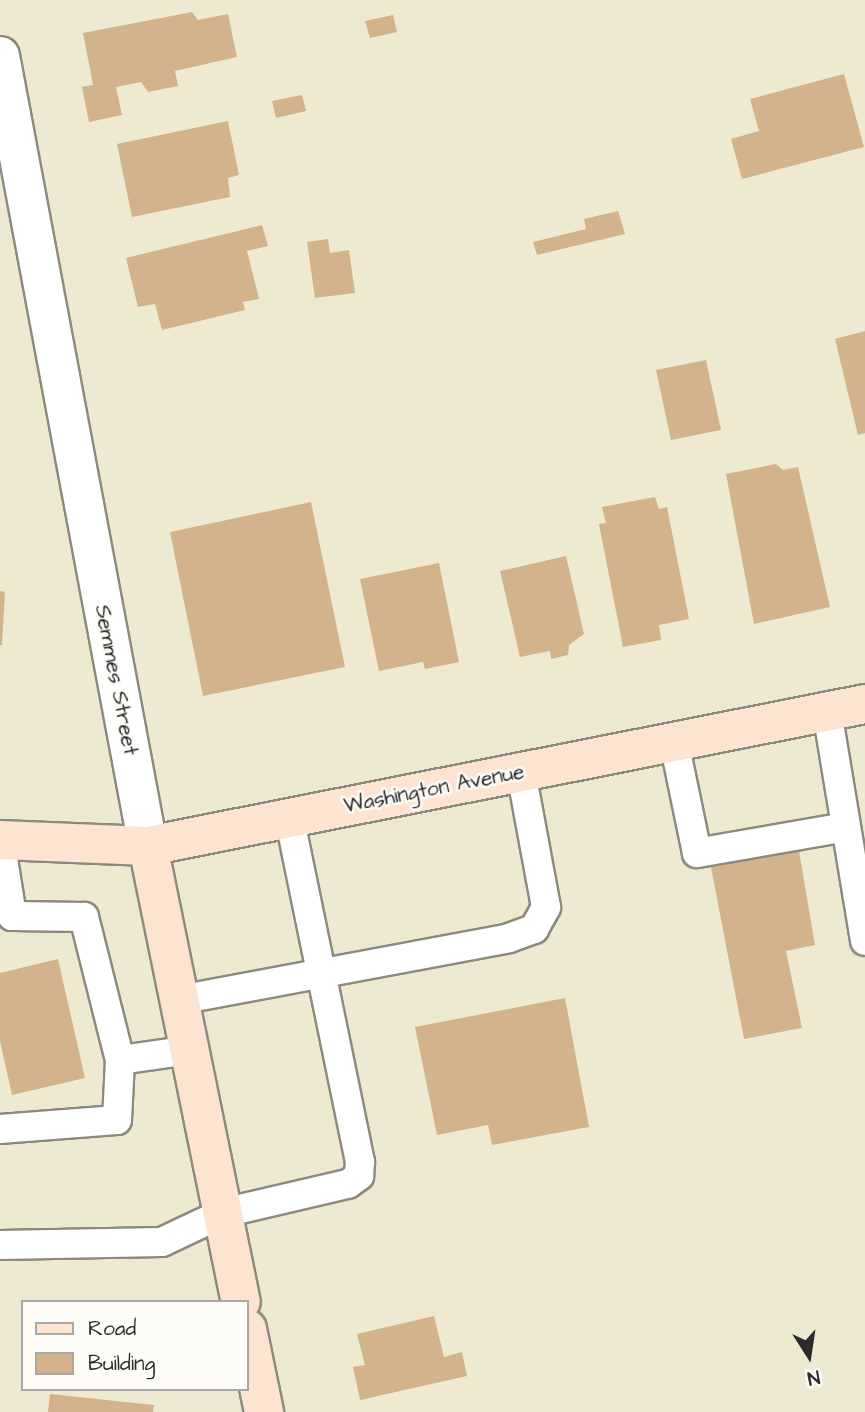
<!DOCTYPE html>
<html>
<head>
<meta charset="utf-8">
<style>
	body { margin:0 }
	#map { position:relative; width:865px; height:1412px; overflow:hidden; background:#eeead1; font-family:"Architects Daughter",sans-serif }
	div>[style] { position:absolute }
	.building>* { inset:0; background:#d3b38c }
	.roads { filter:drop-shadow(2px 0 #8c8a7e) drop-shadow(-2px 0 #8c8a7e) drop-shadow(0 2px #8c8a7e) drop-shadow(0 -2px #8c8a7e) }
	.lane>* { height:28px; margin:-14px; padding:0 14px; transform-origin:14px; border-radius:14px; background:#fff }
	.street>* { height:38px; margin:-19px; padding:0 19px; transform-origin:19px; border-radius:19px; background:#fff }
	.secondary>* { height:38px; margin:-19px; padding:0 19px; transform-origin:19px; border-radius:19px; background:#fde4d1 }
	span { translate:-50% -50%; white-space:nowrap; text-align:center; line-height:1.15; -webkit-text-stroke:5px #fdfcf7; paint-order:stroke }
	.street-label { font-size:21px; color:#2b2b2b }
	.legend { position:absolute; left:21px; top:1300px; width:228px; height:91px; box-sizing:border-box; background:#fdfcf7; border:2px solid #a9a8a5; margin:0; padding:9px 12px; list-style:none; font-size:21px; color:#2b2b2b }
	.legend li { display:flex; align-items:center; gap:14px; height:35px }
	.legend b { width:35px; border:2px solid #a9a8a5 }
	.north { position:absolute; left:774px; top:1321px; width:70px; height:70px; -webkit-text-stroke:5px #fdfcf7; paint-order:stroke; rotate:168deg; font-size:19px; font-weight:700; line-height:28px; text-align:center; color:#2b2b2b }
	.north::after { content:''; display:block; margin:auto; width:24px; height:32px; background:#2b2b2b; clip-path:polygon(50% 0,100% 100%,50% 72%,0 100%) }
</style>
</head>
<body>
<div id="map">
	<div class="building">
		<i style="clip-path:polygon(192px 12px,198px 20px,228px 14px,237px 57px,175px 71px,178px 86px,148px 92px,141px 82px,116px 87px,122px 115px,89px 122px,82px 87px,93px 85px,83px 33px)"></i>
		<i style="clip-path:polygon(393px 15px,397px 32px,370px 38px,365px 21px)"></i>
		<i style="clip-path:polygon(844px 74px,864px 147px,742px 179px,731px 139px,759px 131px,750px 99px)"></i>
		<i style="clip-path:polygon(302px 95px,306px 111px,276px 118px,272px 101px)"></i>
		<i style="clip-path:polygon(228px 121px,239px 175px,228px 178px,230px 197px,132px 217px,117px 144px)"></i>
		<i style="clip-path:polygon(618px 211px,625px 234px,537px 255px,533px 242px,586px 229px,584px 219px)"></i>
		<i style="clip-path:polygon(262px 225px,268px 246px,247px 251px,259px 299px,243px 302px,245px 310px,162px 330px,155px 304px,138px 307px,126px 258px)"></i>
		<i style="clip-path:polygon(328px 239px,330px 253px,349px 250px,355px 293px,315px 298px,307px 242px)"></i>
		<i style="clip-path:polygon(865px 331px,865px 433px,858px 435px,835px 339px)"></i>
		<i style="clip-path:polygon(706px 360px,721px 430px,671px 440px,656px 370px)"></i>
		<i style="clip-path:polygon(776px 464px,783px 470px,798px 467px,830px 607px,754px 624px,726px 474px)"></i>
		<i style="clip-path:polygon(655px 497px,659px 509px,667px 507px,689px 619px,659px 625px,661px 640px,623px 647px,599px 524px,606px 523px,602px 507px)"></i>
		<i style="clip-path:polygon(311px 502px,345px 667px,203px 696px,170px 532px)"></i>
		<i style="clip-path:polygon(566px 556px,584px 634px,569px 645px,568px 655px,551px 659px,550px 651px,520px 657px,500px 571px)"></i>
		<i style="clip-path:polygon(439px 563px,459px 662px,425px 669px,423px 662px,379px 671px,360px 579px)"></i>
		<i style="clip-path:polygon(0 591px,5px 592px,2px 645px,0 645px)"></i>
		<i style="clip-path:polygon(799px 851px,815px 945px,786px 951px,802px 1028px,744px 1039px,711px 867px)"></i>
		<i style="clip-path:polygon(58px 959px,85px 1078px,12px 1095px,0 1041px,0 973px)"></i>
		<i style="clip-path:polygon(565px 998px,589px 1127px,492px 1145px,488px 1125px,437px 1135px,415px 1027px)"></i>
		<i style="clip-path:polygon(434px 1316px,444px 1357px,462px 1352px,467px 1376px,360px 1400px,353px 1367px,365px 1365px,357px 1334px)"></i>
		<i style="clip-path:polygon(50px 1394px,154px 1405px,153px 1412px,48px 1412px)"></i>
	</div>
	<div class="roads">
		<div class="lane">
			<i style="left:827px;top:711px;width:233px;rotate:80.6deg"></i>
			<i style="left:674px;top:742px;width:113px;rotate:78.3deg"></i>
			<i style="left:697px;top:853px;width:151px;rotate:-9.9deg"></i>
			<i style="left:0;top:840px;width:77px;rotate:81deg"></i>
			<i style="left:12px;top:916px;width:72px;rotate:0.8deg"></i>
			<i style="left:84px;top:917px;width:147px;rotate:75.9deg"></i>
			<i style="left:179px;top:1000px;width:336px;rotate:-10.6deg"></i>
			<i style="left:509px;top:938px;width:27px;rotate:-20deg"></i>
			<i style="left:534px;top:929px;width:25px;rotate:-61deg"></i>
			<i style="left:546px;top:907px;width:137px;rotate:-100.5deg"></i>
			<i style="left:0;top:1129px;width:117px;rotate:-4.4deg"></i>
			<i style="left:117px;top:1120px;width:60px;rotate:-87.1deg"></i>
			<i style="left:120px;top:1060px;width:71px;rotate:-8.1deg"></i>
			<i style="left:0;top:1245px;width:162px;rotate:-1.1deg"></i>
			<i style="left:162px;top:1242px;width:68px;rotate:-25.4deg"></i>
			<i style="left:223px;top:1213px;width:128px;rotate:-13.1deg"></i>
			<i style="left:348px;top:1184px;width:14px;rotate:-36deg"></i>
			<i style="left:359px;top:1176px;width:14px;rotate:-86deg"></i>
			<i style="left:360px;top:1162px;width:352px;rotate:-101.6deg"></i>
		</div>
		<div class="street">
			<i style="left:0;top:56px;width:804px;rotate:79.39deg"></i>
		</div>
		<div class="secondary">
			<i style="left:0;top:840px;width:148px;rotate:2.3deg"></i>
			<i style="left:148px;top:846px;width:731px;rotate:-11.2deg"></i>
			<i style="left:148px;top:846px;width:465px;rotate:78.5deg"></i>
			<i style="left:247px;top:1329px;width:85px;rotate:78.4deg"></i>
		</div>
	</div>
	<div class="street-label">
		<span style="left:116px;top:680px;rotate:79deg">Semmes Street</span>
		<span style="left:434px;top:789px;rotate:-11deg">Washington Avenue</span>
	</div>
	<ul class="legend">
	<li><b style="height:9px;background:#fde4d1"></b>Road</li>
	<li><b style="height:19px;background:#d3b38c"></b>Building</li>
	</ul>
	<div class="north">N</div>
</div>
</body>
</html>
